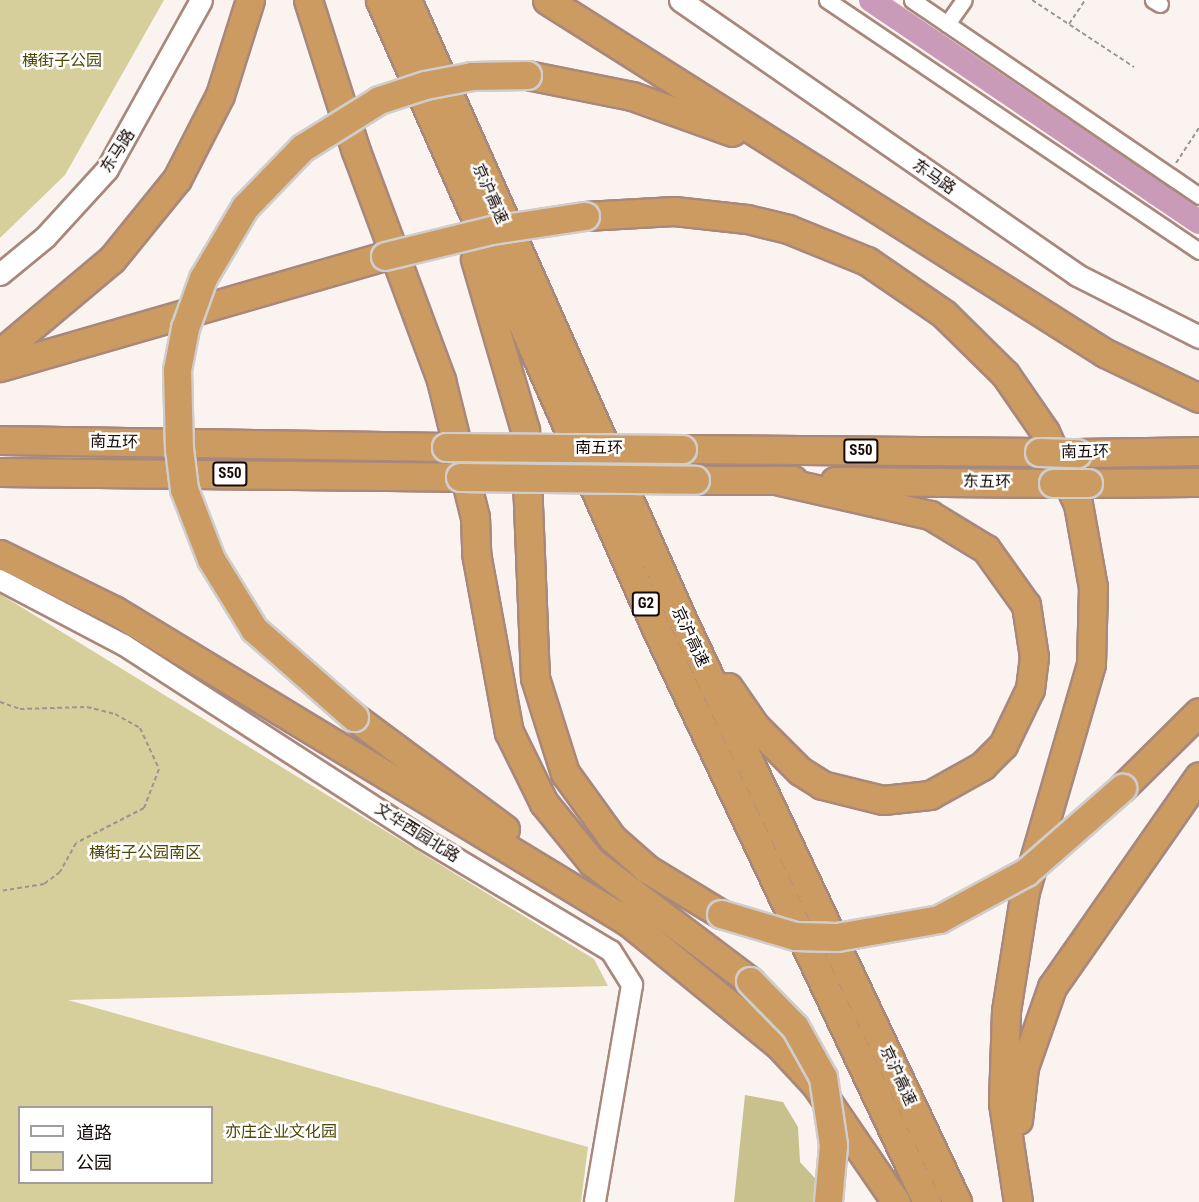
<!DOCTYPE html>
<html>
<head>
<meta charset="utf-8">
<style>
	body { margin:0 }
	#map { position:relative; width:1199px; height:1202px; overflow:hidden; background:#fbf3f0; font-family:"Roboto Condensed","Noto Sans SC",sans-serif }
	div>[style] { position:absolute }
	.green>* { inset:0; background:#d6ce9b }
	.forest>* { inset:0; background:#c8c08d }
	.river>* { height:24px; margin:-12px; padding:0 12px; transform-origin:12px; border-radius:12px; background:#ca9bb9 }
	.path>* { height:2px; margin-top:-1px; transform-origin:0; background:repeating-linear-gradient(90deg,#9d9390 0 4.5px,transparent 0 7.5px) }
	.roads { filter:drop-shadow(2px 0 #a9887c) drop-shadow(-2px 0 #a9887c) drop-shadow(0 2px #a9887c) drop-shadow(0 -2px #a9887c) }
	.minor>* { height:15px; margin:-7.5px; padding:0 7.5px; transform-origin:7.5px; border-radius:7.5px; background:#fff }
	.tertiary>* { height:20px; margin:-10px; padding:0 10px; transform-origin:10px; border-radius:10px; background:#fff }
	.secondary>* { height:21px; margin:-10.5px; padding:0 10.5px; transform-origin:10.5px; border-radius:10.5px; background:#fff }
	.motorway>* { height:27px; margin:-13.5px; padding:0 13.5px; transform-origin:13.5px; border-radius:13.5px; background:#cc9b61 }
	.bridges { filter:drop-shadow(2px 0 #d0cecd) drop-shadow(-2px 0 #d0cecd) drop-shadow(0 2px #d0cecd) drop-shadow(0 -2px #d0cecd) }
	.motorway-bridge>* { height:27px; margin:-13.5px; padding:0 13.5px; transform-origin:13.5px; border-radius:13.5px; background:#cc9b61 }
	span { translate:-50% -50%; white-space:nowrap; text-align:center; line-height:1.15; -webkit-text-stroke:5px #fff; paint-order:stroke }
	.shield-label span { padding:2px 4px; background:#fff; border:2px solid; border-radius:4px; -webkit-text-stroke-width:0 }
	.shield-label { font-size:15px; color:#160a06; font-weight:700 }
	.park-label { font-size:16px; color:#4f4605 }
	.street-label { font-size:16px; color:#160a06 }
	.legend { position:absolute; left:18px; top:1106px; width:195px; height:78px; box-sizing:border-box; background:#fff; border:2px solid #a29d9b; margin:0; padding:8px 10px; list-style:none; font-size:18px; color:#160a06 }
	.legend li { display:flex; align-items:center; gap:12px; height:30px }
	.legend b { width:30px; border:2px solid #a29d9b }
</style>
</head>
<body>
<div id="map">
	<div class="green">
		<i style="clip-path:polygon(0 0,164px 0,65px 175px,0 238px)"></i>
		<i style="clip-path:polygon(evenodd,0 594px,594px 959px,608px 986px,68px 1000px,588px 1147px,581px 1202px,0 1202px,0 594px,20px 1108px,212px 1108px,212px 1182px,20px 1182px,20px 1108px)"></i>
	</div>
	<div class="forest">
		<i style="clip-path:polygon(745px 1095px,783px 1102px,798px 1127px,800px 1162px,837px 1202px,734px 1202px)"></i>
	</div>
	<div class="river">
		<i style="left:871px;top:0;width:396px;rotate:34.1deg"></i>
	</div>
	<div class="path">
		<i style="left:1032px;top:0;width:122px;rotate:33.3deg"></i>
		<i style="left:1069px;top:24px;width:29px;rotate:-56deg"></i>
		<i style="left:1176px;top:163px;width:42px;rotate:-56.7deg"></i>
		<i style="left:0;top:702px;width:21px;rotate:19deg"></i>
		<i style="left:20px;top:709px;width:67px;rotate:-1.7deg"></i>
		<i style="left:87px;top:707px;width:29px;rotate:14deg"></i>
		<i style="left:115px;top:714px;width:29px;rotate:29deg"></i>
		<i style="left:140px;top:728px;width:45px;rotate:65.1deg"></i>
		<i style="left:159px;top:769px;width:42px;rotate:111deg"></i>
		<i style="left:144px;top:808px;width:76px;rotate:152.8deg"></i>
		<i style="left:76px;top:843px;width:33px;rotate:119deg"></i>
		<i style="left:60px;top:872px;width:20px;rotate:143deg"></i>
		<i style="left:44px;top:884px;width:45px;rotate:171deg"></i>
	</div>
	<div class="roads">
		<div class="minor">
			<i style="left:827px;top:0;width:449px;rotate:34deg"></i>
			<i style="left:912px;top:0;width:348px;rotate:34.3deg"></i>
			<i style="left:1153px;top:0;width:8px;rotate:30deg"></i>
			<i style="left:947px;top:24px;width:29px;rotate:-55deg"></i>
		</div>
		<div class="tertiary">
			<i style="left:0;top:580px;width:140px;rotate:27.7deg"></i>
			<i style="left:124px;top:645px;width:355px;rotate:32.9deg"></i>
			<i style="left:422px;top:838px;width:220px;rotate:30.9deg"></i>
			<i style="left:611px;top:951px;width:40px;rotate:58deg"></i>
			<i style="left:632px;top:985px;width:220px;rotate:99.7deg"></i>
		</div>
		<div class="secondary">
			<i style="left:680px;top:0;width:483px;rotate:34.7deg"></i>
			<i style="left:1077px;top:275px;width:137px;rotate:26.9deg"></i>
			<i style="left:0;top:274px;width:58px;rotate:-39.4deg"></i>
			<i style="left:45px;top:237px;width:92px;rotate:-47.6deg"></i>
			<i style="left:107px;top:169px;width:193px;rotate:-60.9deg"></i>
		</div>
		<div class="motorway">
			<i style="left:308px;top:0;width:158px;rotate:72.4deg"></i>
			<i style="left:356px;top:151px;width:244px;rotate:69.6deg"></i>
			<i style="left:441px;top:380px;width:141px;rotate:76.1deg"></i>
			<i style="left:475px;top:517px;width:36px;rotate:88deg"></i>
			<i style="left:476px;top:553px;width:182px;rotate:79.6deg"></i>
			<i style="left:509px;top:732px;width:79px;rotate:63.8deg"></i>
			<i style="left:544px;top:803px;width:76px;rotate:50.9deg"></i>
			<i style="left:592px;top:862px;width:198px;rotate:37deg"></i>
			<i style="left:380px;top:0;width:686px;rotate:66.27deg"></i>
			<i style="left:656px;top:628px;width:635px;rotate:64.73deg"></i>
			<i style="left:407px;top:0;width:675px;rotate:66.05deg"></i>
			<i style="left:681px;top:617px;width:647px;rotate:64.74deg"></i>
			<i style="left:547px;top:0;width:660px;rotate:32.32deg"></i>
			<i style="left:1105px;top:353px;width:104px;rotate:25.6deg"></i>
			<i style="left:527px;top:75px;width:107px;rotate:11.3deg"></i>
			<i style="left:632px;top:96px;width:106px;rotate:19.8deg"></i>
			<i style="left:585px;top:216px;width:89px;rotate:-3.2deg"></i>
			<i style="left:674px;top:211px;width:73px;rotate:6.3deg"></i>
			<i style="left:747px;top:219px;width:42px;rotate:13.7deg"></i>
			<i style="left:788px;top:229px;width:85px;rotate:22.1deg"></i>
			<i style="left:867px;top:261px;width:93px;rotate:34.5deg"></i>
			<i style="left:944px;top:314px;width:86px;rotate:44.5deg"></i>
			<i style="left:1005px;top:374px;width:70px;rotate:55.4deg"></i>
			<i style="left:1045px;top:432px;width:79px;rotate:65.4deg"></i>
			<i style="left:1078px;top:504px;width:84px;rotate:79.8deg"></i>
			<i style="left:1093px;top:587px;width:77px;rotate:91.5deg"></i>
			<i style="left:1091px;top:664px;width:236px;rotate:106.2deg"></i>
			<i style="left:1025px;top:891px;width:121px;rotate:99deg"></i>
			<i style="left:1006px;top:1011px;width:92px;rotate:91.9deg"></i>
			<i style="left:1003px;top:1103px;width:100px;rotate:81.4deg"></i>
			<i style="left:475px;top:259px;width:178px;rotate:73.7deg"></i>
			<i style="left:525px;top:430px;width:248px;rotate:87.7deg"></i>
			<i style="left:535px;top:678px;width:100px;rotate:72.5deg"></i>
			<i style="left:565px;top:773px;width:80px;rotate:54.1deg"></i>
			<i style="left:612px;top:838px;width:47px;rotate:41.5deg"></i>
			<i style="left:647px;top:869px;width:87px;rotate:31.3deg"></i>
			<i style="left:0;top:353px;width:146px;rotate:-40deg"></i>
			<i style="left:112px;top:259px;width:103px;rotate:-50.9deg"></i>
			<i style="left:177px;top:179px;width:94px;rotate:-62.9deg"></i>
			<i style="left:220px;top:95px;width:100px;rotate:-72.5deg"></i>
			<i style="left:0;top:367px;width:401px;rotate:-16.1deg"></i>
			<i style="left:0;top:440px;width:446px;rotate:0.9deg"></i>
			<i style="left:682px;top:449px;width:357px;rotate:0.5deg"></i>
			<i style="left:1077px;top:453px;width:122px;rotate:-0.9deg"></i>
			<i style="left:0;top:472px;width:460px;rotate:0.6deg"></i>
			<i style="left:695px;top:480px;width:98px"></i>
			<i style="left:835px;top:481px;width:218px;rotate:0.5deg"></i>
			<i style="left:1088px;top:483px;width:111px;rotate:-0.5deg"></i>
			<i style="left:0;top:554px;width:127px;rotate:26.2deg"></i>
			<i style="left:114px;top:610px;width:609px;rotate:31.24deg"></i>
			<i style="left:728px;top:687px;width:47px;rotate:55.3deg"></i>
			<i style="left:755px;top:726px;width:64px;rotate:45deg"></i>
			<i style="left:800px;top:771px;width:26px;rotate:32deg"></i>
			<i style="left:822px;top:785px;width:63px;rotate:13.8deg"></i>
			<i style="left:883px;top:800px;width:47px;rotate:-6.1deg"></i>
			<i style="left:930px;top:795px;width:60px;rotate:-29.1deg"></i>
			<i style="left:982px;top:766px;width:30px;rotate:-45deg"></i>
			<i style="left:1003px;top:745px;width:62px;rotate:-64.3deg"></i>
			<i style="left:1030px;top:689px;width:32px;rotate:-83deg"></i>
			<i style="left:1034px;top:657px;width:53px;rotate:-98.7deg"></i>
			<i style="left:1026px;top:605px;width:69px;rotate:-125.5deg"></i>
			<i style="left:986px;top:549px;width:66px;rotate:-148.7deg"></i>
			<i style="left:930px;top:515px;width:158px;rotate:-167.2deg"></i>
			<i style="left:354px;top:717px;width:188px;rotate:36.6deg"></i>
			<i style="left:1122px;top:788px;width:108px;rotate:-44.6deg"></i>
			<i style="left:620px;top:915px;width:205px;rotate:39.3deg"></i>
			<i style="left:779px;top:1045px;width:54px;rotate:47.2deg"></i>
			<i style="left:816px;top:1085px;width:142px;rotate:55.6deg"></i>
			<i style="left:1018px;top:1120px;width:53px;rotate:-83.5deg"></i>
			<i style="left:1024px;top:1067px;width:85px;rotate:-70.7deg"></i>
			<i style="left:1052px;top:987px;width:257px;rotate:-55.1deg"></i>
		</div>
	</div>
	<div class="bridges">
		<div class="motorway-bridge">
			<i style="left:385px;top:256px;width:110px;rotate:-13.7deg"></i>
			<i style="left:492px;top:230px;width:94px;rotate:-8.6deg"></i>
			<i style="left:446px;top:447px;width:236px;rotate:0.5deg"></i>
			<i style="left:1039px;top:452px;width:38px;rotate:2deg"></i>
			<i style="left:460px;top:477px;width:235px;rotate:0.7deg"></i>
			<i style="left:1053px;top:483px;width:35px"></i>
			<i style="left:354px;top:717px;width:133px;rotate:-138.7deg"></i>
			<i style="left:254px;top:629px;width:82px;rotate:-121.6deg"></i>
			<i style="left:211px;top:559px;width:75px;rotate:-111.1deg"></i>
			<i style="left:184px;top:489px;width:39px;rotate:-97deg"></i>
			<i style="left:179px;top:450px;width:80px;rotate:-91.4deg"></i>
			<i style="left:177px;top:370px;width:43px;rotate:-79.2deg"></i>
			<i style="left:185px;top:328px;width:53px;rotate:-70.2deg"></i>
			<i style="left:203px;top:278px;width:82px;rotate:-59.4deg"></i>
			<i style="left:245px;top:207px;width:82px;rotate:-46deg"></i>
			<i style="left:302px;top:148px;width:91px;rotate:-31.9deg"></i>
			<i style="left:379px;top:100px;width:48px;rotate:-18.1deg"></i>
			<i style="left:425px;top:85px;width:48px;rotate:-10.8deg"></i>
			<i style="left:472px;top:76px;width:55px;rotate:-1deg"></i>
			<i style="left:721px;top:914px;width:77px;rotate:16.6deg"></i>
			<i style="left:795px;top:936px;width:42px;rotate:1.4deg"></i>
			<i style="left:837px;top:937px;width:104px;rotate:-10deg"></i>
			<i style="left:939px;top:919px;width:99px;rotate:-28.4deg"></i>
			<i style="left:1026px;top:872px;width:128px;rotate:-41.2deg"></i>
			<i style="left:750px;top:981px;width:64px;rotate:45.6deg"></i>
			<i style="left:795px;top:1027px;width:57px;rotate:60.8deg"></i>
			<i style="left:823px;top:1077px;width:69px;rotate:81.6deg"></i>
			<i style="left:833px;top:1145px;width:57px;rotate:95deg"></i>
		</div>
	</div>
	<div class="shield-label">
		<span style="left:861px;top:451px">S50</span>
		<span style="left:230px;top:474px">S50</span>
		<span style="left:646px;top:604px">G2</span>
	</div>
	<div class="park-label">
		<span style="left:62px;top:61px">横街子公园</span>
		<span style="left:145px;top:853px">横街子公园南区</span>
		<span style="left:281px;top:1132px">亦庄企业文化园</span>
	</div>
	<div class="street-label">
		<span style="left:118px;top:151px;rotate:-57deg">东马路</span>
		<span style="left:934px;top:177px;rotate:35deg">东马路</span>
		<span style="left:490px;top:194px;rotate:66deg">京沪高速</span>
		<span style="left:114px;top:442px;rotate:1deg">南五环</span>
		<span style="left:599px;top:448px">南五环</span>
		<span style="left:1085px;top:452px;rotate:-1deg">南五环</span>
		<span style="left:987px;top:482px;rotate:1deg">东五环</span>
		<span style="left:690px;top:637px;rotate:65deg">京沪高速</span>
		<span style="left:417px;top:833px;rotate:32deg">文华西园北路</span>
		<span style="left:898px;top:1076px;rotate:65deg">京沪高速</span>
	</div>
	<ul class="legend">
	<li><b style="height:8px;background:#fff"></b>道路</li>
	<li><b style="height:16px;background:#d6ce9b"></b>公园</li>
	</ul>
</div>
</body>
</html>
